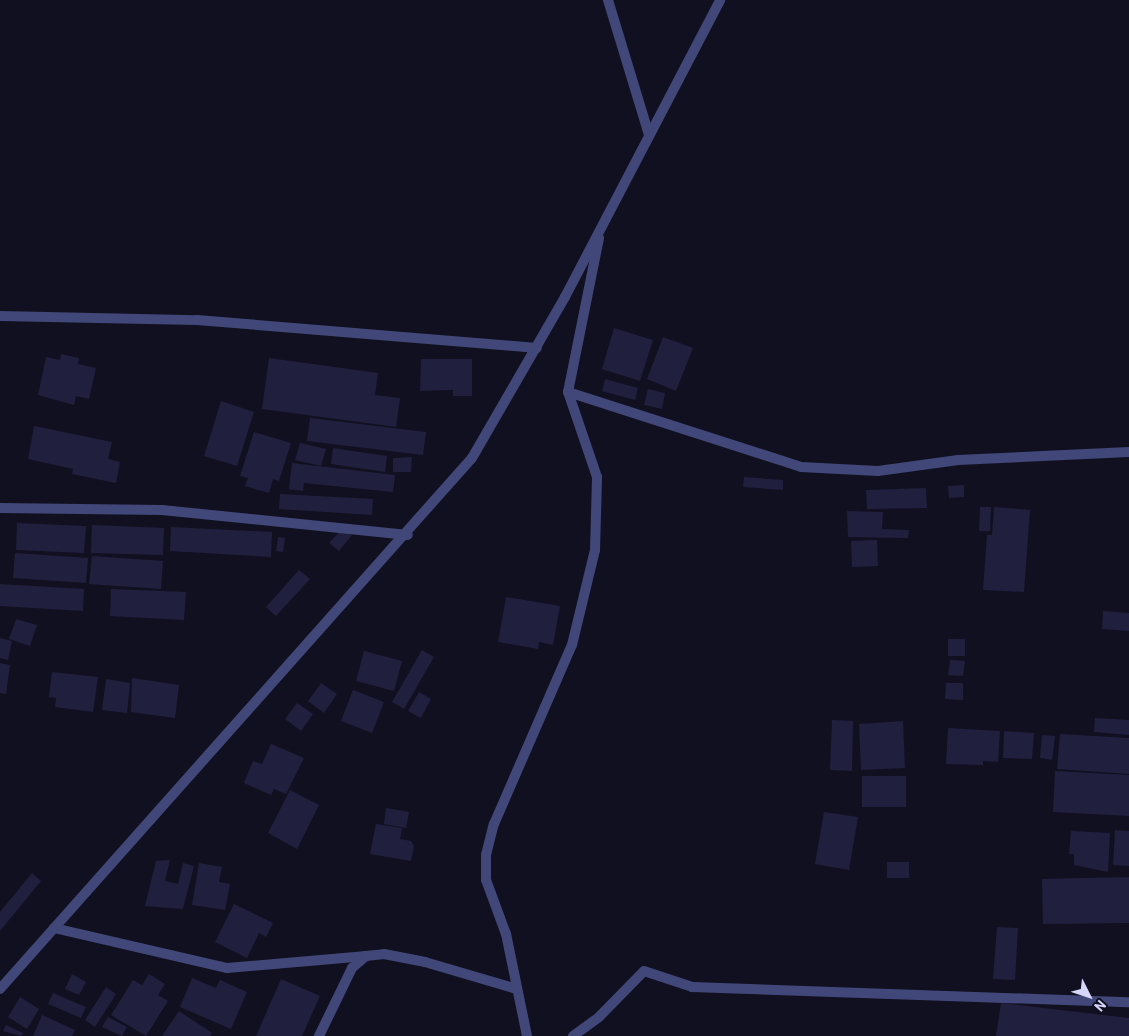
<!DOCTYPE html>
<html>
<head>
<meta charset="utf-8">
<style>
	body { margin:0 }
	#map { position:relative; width:1129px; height:1036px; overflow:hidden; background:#111020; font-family:Barlow,sans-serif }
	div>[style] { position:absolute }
	.building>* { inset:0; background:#211f3e }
	.street>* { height:10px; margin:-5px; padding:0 5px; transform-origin:5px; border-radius:5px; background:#414778 }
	span { translate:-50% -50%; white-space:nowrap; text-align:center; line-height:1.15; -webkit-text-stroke:4px #111020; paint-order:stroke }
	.north { position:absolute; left:1064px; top:971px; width:50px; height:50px; -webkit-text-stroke:4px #111020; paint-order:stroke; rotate:131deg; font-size:14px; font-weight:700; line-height:20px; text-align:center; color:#d5d6f9 }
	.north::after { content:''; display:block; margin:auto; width:18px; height:22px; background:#d5d6f9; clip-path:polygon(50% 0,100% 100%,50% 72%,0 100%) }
</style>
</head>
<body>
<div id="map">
	<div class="building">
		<i style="clip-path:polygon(614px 328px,653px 340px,640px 381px,602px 369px)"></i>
		<i style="clip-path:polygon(663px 337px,693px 348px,676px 391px,647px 379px)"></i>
		<i style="clip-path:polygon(61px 354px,79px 358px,78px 364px,96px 368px,89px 399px,76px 396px,74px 405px,38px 395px,46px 357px,60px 360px)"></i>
		<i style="clip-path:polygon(269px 358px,378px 373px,375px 395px,400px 398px,396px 427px,262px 409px)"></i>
		<i style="clip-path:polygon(421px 359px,472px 359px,472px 396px,453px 396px,453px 390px,420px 391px)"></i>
		<i style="clip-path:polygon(605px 379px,638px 388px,635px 400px,602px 391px)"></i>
		<i style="clip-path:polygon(648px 389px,665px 393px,662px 409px,644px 405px)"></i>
		<i style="clip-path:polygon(221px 401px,254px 412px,237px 466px,204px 456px)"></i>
		<i style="clip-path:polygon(310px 418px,426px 432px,423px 455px,307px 441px)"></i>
		<i style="clip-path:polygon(34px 426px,112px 442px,108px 459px,120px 462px,116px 483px,72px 474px,73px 469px,28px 459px)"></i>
		<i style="clip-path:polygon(254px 432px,291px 443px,279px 481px,273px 479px,269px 493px,245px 486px,248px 478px,240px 476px)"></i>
		<i style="clip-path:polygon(300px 443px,326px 449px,321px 466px,295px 460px)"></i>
		<i style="clip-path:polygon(333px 448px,387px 456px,385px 472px,331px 464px)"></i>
		<i style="clip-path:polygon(412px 457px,411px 472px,393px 472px,393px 458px)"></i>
		<i style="clip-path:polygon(292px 463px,395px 475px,393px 492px,304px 483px,303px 491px,289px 489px)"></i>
		<i style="clip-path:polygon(744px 477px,783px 480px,783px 490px,743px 487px)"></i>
		<i style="clip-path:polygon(964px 485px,964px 497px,949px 498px,948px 486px)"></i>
		<i style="clip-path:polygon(926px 488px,927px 508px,867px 509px,866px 490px)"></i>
		<i style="clip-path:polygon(280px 494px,373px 499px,372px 515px,279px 509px)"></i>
		<i style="clip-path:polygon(980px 507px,991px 507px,990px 531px,979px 531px)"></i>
		<i style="clip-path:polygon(994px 507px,1030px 510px,1024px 592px,983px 590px,987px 535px,992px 535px)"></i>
		<i style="clip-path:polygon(847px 511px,883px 512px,882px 529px,909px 530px,908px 538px,848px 537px)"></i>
		<i style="clip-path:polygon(17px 523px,86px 526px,84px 553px,16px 550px)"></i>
		<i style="clip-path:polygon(92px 525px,164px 528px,163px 555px,91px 553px)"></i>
		<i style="clip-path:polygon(171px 527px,272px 532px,271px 557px,170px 551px)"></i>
		<i style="clip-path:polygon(343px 528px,352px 535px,339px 551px,329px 543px)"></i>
		<i style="clip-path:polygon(278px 537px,285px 538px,283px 552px,276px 551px)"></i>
		<i style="clip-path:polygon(877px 540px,878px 566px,852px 567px,851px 541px)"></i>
		<i style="clip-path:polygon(15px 553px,88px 558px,86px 583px,13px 578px)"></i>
		<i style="clip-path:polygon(92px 556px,163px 561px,161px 589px,89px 584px)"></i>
		<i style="clip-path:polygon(299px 570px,310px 579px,276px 616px,266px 607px)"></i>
		<i style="clip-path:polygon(0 584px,84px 589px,83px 611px,0 606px)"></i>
		<i style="clip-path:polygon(111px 589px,186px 592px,184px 620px,110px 616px)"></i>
		<i style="clip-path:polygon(506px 597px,560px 606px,553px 645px,539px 642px,538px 649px,498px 642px)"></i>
		<i style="clip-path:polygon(1103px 611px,1129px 613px,1129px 631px,1102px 629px)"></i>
		<i style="clip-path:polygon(16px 619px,37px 625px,30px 646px,9px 639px)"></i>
		<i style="clip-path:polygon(0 638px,12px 641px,8px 660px,0 658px)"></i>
		<i style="clip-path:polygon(948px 639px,965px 639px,965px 656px,948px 656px)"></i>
		<i style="clip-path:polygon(422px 650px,434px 657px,404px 709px,392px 702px)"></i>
		<i style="clip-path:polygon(364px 651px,402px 661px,394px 691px,356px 681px)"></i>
		<i style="clip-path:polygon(950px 660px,965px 661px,963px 676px,948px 675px)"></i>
		<i style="clip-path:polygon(0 663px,10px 665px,6px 694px,0 693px)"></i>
		<i style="clip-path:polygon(52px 672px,98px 677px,93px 712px,55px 707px,56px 698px,49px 697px)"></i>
		<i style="clip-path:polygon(132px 678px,179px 685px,175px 718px,131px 712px)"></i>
		<i style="clip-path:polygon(106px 679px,130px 683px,127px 713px,102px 710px)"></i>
		<i style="clip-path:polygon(321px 683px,337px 694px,324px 713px,308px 701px)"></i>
		<i style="clip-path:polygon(946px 683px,963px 683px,963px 700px,945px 699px)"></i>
		<i style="clip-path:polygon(353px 690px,384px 702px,372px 733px,341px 721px)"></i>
		<i style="clip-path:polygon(419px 692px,431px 699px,421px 718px,408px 711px)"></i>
		<i style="clip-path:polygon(297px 703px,313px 714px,301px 731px,285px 719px)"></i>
		<i style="clip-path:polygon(1095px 718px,1129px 720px,1129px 735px,1094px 732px)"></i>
		<i style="clip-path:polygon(832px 720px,853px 721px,852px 771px,830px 770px)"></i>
		<i style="clip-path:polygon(903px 721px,905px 768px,861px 770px,859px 724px)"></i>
		<i style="clip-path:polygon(948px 728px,1000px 731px,998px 762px,983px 761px,983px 765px,946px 764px)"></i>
		<i style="clip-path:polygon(1004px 731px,1034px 733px,1032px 759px,1003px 758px)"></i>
		<i style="clip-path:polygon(1060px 734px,1129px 738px,1129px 774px,1057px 769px)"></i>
		<i style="clip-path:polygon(1042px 735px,1055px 736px,1052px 760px,1040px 758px)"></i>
		<i style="clip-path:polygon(271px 744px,304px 758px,286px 794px,274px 789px,271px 795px,244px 783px,253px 761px,262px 764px)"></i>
		<i style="clip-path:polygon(1055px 771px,1129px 775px,1129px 816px,1053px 812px)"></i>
		<i style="clip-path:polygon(862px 776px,906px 776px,906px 807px,862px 807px)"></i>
		<i style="clip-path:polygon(290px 790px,319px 805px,297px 849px,268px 833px)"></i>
		<i style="clip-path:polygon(386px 808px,409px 812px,406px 828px,384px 824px)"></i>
		<i style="clip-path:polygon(824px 812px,858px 817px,849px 870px,815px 864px)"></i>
		<i style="clip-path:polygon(376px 824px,402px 828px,400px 839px,411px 841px,414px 846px,411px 861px,370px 854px)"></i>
		<i style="clip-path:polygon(1115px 830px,1129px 831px,1129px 866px,1113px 865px)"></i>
		<i style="clip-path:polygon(1071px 831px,1110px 833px,1108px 872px,1074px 865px,1074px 854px,1069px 854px)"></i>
		<i style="clip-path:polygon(170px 860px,165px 881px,178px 884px,183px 863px,194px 866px,183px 909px,145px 906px,156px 861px)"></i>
		<i style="clip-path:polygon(887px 862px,909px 862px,909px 878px,887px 878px)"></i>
		<i style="clip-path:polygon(199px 863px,222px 867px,219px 882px,230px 884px,225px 910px,192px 905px)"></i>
		<i style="clip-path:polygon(32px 873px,41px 881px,0 931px,0 912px)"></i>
		<i style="clip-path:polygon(1129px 877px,1129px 923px,1043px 924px,1042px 879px)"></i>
		<i style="clip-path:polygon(234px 904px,273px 923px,266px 937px,259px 933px,247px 958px,215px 942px)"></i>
		<i style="clip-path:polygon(997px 927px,1018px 928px,1015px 980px,993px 979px)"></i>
		<i style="clip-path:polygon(72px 974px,86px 982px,79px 995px,65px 989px)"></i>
		<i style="clip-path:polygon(149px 974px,165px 984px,158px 995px,168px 1001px,146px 1036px,111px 1015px,133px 980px,142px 985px)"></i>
		<i style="clip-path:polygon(192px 978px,216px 988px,220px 980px,247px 992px,231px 1029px,180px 1007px)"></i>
		<i style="clip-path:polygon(281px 979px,320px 996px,302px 1036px,256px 1036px)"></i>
		<i style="clip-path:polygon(106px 987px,116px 994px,95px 1027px,85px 1020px)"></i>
		<i style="clip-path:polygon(53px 993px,86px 1007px,81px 1018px,48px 1004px)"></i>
		<i style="clip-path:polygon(20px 997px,39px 1009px,27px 1029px,8px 1017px)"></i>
		<i style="clip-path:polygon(1001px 1003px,1129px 1018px,1129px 1036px,996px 1036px)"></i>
		<i style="clip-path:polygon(179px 1011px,212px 1033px,210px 1036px,162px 1036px)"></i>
		<i style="clip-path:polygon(42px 1015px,75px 1030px,72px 1036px,33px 1036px)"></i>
		<i style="clip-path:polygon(108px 1017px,127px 1027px,122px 1036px,102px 1027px)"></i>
		<i style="clip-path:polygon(6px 1025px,23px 1033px,21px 1036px,3px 1031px)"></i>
	</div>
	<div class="street">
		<i style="left:608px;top:0;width:141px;rotate:73.1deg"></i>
		<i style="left:0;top:316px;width:197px;rotate:1.2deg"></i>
		<i style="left:197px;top:320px;width:341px;rotate:4.7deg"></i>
		<i style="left:568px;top:392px;width:245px;rotate:17.8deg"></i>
		<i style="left:801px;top:467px;width:77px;rotate:3deg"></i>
		<i style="left:878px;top:471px;width:81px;rotate:-7.8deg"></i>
		<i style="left:958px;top:460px;width:171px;rotate:-2.7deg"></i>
		<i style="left:0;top:508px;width:162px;rotate:0.7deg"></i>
		<i style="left:162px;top:510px;width:247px;rotate:5.8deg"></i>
		<i style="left:54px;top:928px;width:178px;rotate:13deg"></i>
		<i style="left:227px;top:968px;width:140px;rotate:-4.9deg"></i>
		<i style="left:0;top:989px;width:710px;rotate:-48.37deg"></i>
		<i style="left:472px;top:458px;width:186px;rotate:-60deg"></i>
		<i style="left:565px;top:297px;width:335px;rotate:-62.4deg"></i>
		<i style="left:319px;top:1036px;width:76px;rotate:-64.1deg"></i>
		<i style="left:352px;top:968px;width:18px;rotate:-41deg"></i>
		<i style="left:366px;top:956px;width:18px;rotate:-6deg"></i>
		<i style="left:384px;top:954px;width:42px;rotate:11deg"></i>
		<i style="left:425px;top:962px;width:96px;rotate:16.4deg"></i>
		<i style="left:527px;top:1036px;width:104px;rotate:-101.6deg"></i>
		<i style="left:506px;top:934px;width:58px;rotate:-110.3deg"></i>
		<i style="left:486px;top:880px;width:25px;rotate:-90deg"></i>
		<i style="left:486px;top:855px;width:32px;rotate:-76deg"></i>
		<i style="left:494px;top:824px;width:195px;rotate:-66.5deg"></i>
		<i style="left:572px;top:645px;width:98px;rotate:-76.4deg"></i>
		<i style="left:595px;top:550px;width:73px;rotate:-88.4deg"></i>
		<i style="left:597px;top:477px;width:90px;rotate:-108.8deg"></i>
		<i style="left:568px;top:392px;width:157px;rotate:-78.6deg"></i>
		<i style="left:573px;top:1036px;width:32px;rotate:-36deg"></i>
		<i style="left:599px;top:1017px;width:64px;rotate:-45.6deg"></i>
		<i style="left:644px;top:971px;width:51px;rotate:18.4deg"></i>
		<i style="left:692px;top:987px;width:437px;rotate:2deg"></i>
	</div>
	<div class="north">N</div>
</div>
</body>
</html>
